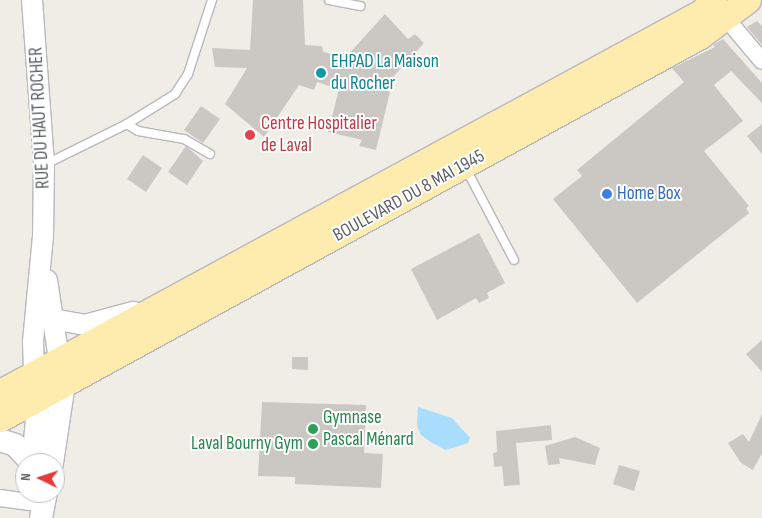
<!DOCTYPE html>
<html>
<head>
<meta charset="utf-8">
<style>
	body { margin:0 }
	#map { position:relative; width:762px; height:518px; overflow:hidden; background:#f0ede6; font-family:"Sofia Sans Condensed",sans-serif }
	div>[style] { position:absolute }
	.water>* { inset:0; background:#a9ddfd }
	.building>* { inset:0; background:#cbc8c4 }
	.roads { filter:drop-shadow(1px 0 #b7b9bd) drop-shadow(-1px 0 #b7b9bd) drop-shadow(0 1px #b7b9bd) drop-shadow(0 -1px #b7b9bd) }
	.service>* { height:8px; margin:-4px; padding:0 4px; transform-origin:4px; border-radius:4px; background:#fff }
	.minor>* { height:16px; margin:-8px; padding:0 8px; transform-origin:8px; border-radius:8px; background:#fff }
	.tertiary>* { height:20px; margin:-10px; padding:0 10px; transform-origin:10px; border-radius:10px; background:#fff }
	.secondary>* { height:22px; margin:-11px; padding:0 11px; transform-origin:11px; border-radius:11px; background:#fff }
	.primary>* { height:25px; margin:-12.5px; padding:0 12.5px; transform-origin:12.5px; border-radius:12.5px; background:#fdecae }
	.dots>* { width:14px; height:14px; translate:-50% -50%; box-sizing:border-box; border:2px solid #fff; border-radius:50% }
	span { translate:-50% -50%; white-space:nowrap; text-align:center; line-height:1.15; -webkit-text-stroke:4px #fff; paint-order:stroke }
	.culture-label { font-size:19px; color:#0d838f }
	.left { translate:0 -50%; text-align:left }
	.street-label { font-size:19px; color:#5e6266 }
	.health-label { font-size:19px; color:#be3a42 }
	.shop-label { font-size:19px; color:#366cbe }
	.leisure-label { font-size:19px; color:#27864d }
	.right { translate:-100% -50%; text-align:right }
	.north { position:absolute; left:15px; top:453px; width:50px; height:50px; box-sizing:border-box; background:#fff; border:1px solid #bfc0c2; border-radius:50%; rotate:274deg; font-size:14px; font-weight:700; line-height:20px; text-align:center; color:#5e6266 }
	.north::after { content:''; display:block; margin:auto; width:18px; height:22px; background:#e53b37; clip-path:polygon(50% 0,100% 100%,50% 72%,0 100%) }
</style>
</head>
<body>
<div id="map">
	<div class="water">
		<i style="clip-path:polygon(418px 407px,452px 418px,470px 438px,468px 443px,446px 450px,432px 443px,421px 435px,417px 426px)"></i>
	</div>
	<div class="building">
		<i style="clip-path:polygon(253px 0,303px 0,305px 45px,322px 46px,323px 52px,346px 57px,385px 14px,408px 39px,415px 34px,424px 43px,382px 89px,390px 92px,376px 150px,359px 146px,362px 140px,328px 132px,339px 89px,317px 82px,314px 90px,299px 85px,264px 137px,225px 104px,247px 68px,215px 67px,212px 48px,250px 50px)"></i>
		<i style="clip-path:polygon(757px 21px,762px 26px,762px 45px,747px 27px)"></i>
		<i style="clip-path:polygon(723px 39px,762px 83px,762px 103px,731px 71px,714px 85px,743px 121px,704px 151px,749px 206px,746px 208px,749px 213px,637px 303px,553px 199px,582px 176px,577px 170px,684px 82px,672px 68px,715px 47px,713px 45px)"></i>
		<i style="clip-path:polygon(201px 106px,220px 119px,203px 143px,184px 130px)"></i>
		<i style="clip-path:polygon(762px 124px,762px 154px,747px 136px)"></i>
		<i style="clip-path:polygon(186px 146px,203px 161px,187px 185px,168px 172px)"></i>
		<i style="clip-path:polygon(143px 155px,162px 168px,146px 192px,127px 179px)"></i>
		<i style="clip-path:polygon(479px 233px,505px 283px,487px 293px,489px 298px,479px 303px,476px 298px,437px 320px,411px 269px)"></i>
		<i style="clip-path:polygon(762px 340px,762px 372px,746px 354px)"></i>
		<i style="clip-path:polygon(292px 357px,308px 357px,308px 370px,292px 369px)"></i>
		<i style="clip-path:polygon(262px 402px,366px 405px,364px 453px,383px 454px,381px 488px,295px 484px,295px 477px,258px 476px)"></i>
		<i style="clip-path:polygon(762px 414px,762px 453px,753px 470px,741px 463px,728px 443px,743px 434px,749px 442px)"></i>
		<i style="clip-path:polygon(551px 425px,552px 440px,516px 443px,520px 485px,504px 486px,502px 466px,494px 467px,493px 453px,497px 452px,496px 431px)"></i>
		<i style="clip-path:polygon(575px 437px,600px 448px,595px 465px,559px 458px,560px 464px,548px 465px,545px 446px)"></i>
		<i style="clip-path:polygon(619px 465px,640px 471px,634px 491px,613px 484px)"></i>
	</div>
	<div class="roads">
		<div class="service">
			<i style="left:329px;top:0;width:32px;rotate:11deg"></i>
			<i style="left:127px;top:124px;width:13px;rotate:32deg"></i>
			<i style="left:138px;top:131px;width:47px;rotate:9.9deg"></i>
			<i style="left:184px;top:139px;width:30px;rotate:30deg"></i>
			<i style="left:44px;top:165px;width:93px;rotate:-26.3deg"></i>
			<i style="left:127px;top:124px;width:57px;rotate:-32deg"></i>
			<i style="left:175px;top:94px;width:24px;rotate:-57deg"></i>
			<i style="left:188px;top:74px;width:78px;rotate:-72deg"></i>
			<i style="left:465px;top:167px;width:105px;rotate:62.2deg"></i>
		</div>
		<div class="minor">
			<i style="left:725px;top:17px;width:57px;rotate:49.9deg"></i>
			<i style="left:0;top:498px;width:30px;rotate:8deg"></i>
		</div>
		<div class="tertiary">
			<i style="left:32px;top:0;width:165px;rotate:85.8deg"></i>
			<i style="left:44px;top:165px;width:71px;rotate:90.8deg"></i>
			<i style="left:43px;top:236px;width:106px;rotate:95.4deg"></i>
			<i style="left:33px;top:342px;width:31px;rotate:88deg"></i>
			<i style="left:47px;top:280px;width:80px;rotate:81.4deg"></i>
			<i style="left:52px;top:319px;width:34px;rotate:10deg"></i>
			<i style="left:85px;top:325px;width:50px;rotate:-15.2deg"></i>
		</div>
		<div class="secondary">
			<i style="left:0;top:440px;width:16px;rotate:18deg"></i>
			<i style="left:15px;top:445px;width:25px;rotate:47deg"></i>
			<i style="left:33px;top:463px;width:66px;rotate:-84.8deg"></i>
			<i style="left:52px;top:463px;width:80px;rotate:-81.4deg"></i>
			<i style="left:41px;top:518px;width:25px;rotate:-79deg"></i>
		</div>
		<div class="primary">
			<i style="left:0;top:392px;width:797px;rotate:-28.46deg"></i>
			<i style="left:701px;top:12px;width:18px;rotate:-43deg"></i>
			<i style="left:0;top:419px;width:798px;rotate:-28.68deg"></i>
			<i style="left:700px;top:36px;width:60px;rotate:-36.9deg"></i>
		</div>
	</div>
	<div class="dots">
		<i style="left:321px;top:73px;background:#0f9aa8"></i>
		<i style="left:250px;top:135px;background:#e0444e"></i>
		<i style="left:607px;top:194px;background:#3f7fe0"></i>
		<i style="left:313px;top:429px;background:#2e9e5b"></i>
		<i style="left:313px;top:444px;background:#2e9e5b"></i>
	</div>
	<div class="culture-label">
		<span class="left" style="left:331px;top:73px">EHPAD La Maison<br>du Rocher</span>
	</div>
	<div class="street-label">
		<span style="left:40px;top:118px;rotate:-93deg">RUE DU HAUT ROCHER</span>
		<span style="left:409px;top:196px;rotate:-29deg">BOULEVARD DU 8 MAI 1945</span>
	</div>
	<div class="health-label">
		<span class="left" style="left:261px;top:135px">Centre Hospitalier<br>de Laval</span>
	</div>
	<div class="shop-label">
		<span class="left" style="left:617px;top:194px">Home Box</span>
	</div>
	<div class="leisure-label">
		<span class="left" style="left:323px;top:429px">Gymnase<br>Pascal Ménard</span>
		<span class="right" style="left:303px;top:444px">Laval Bourny Gym</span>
	</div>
	<div class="north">N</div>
</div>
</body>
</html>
